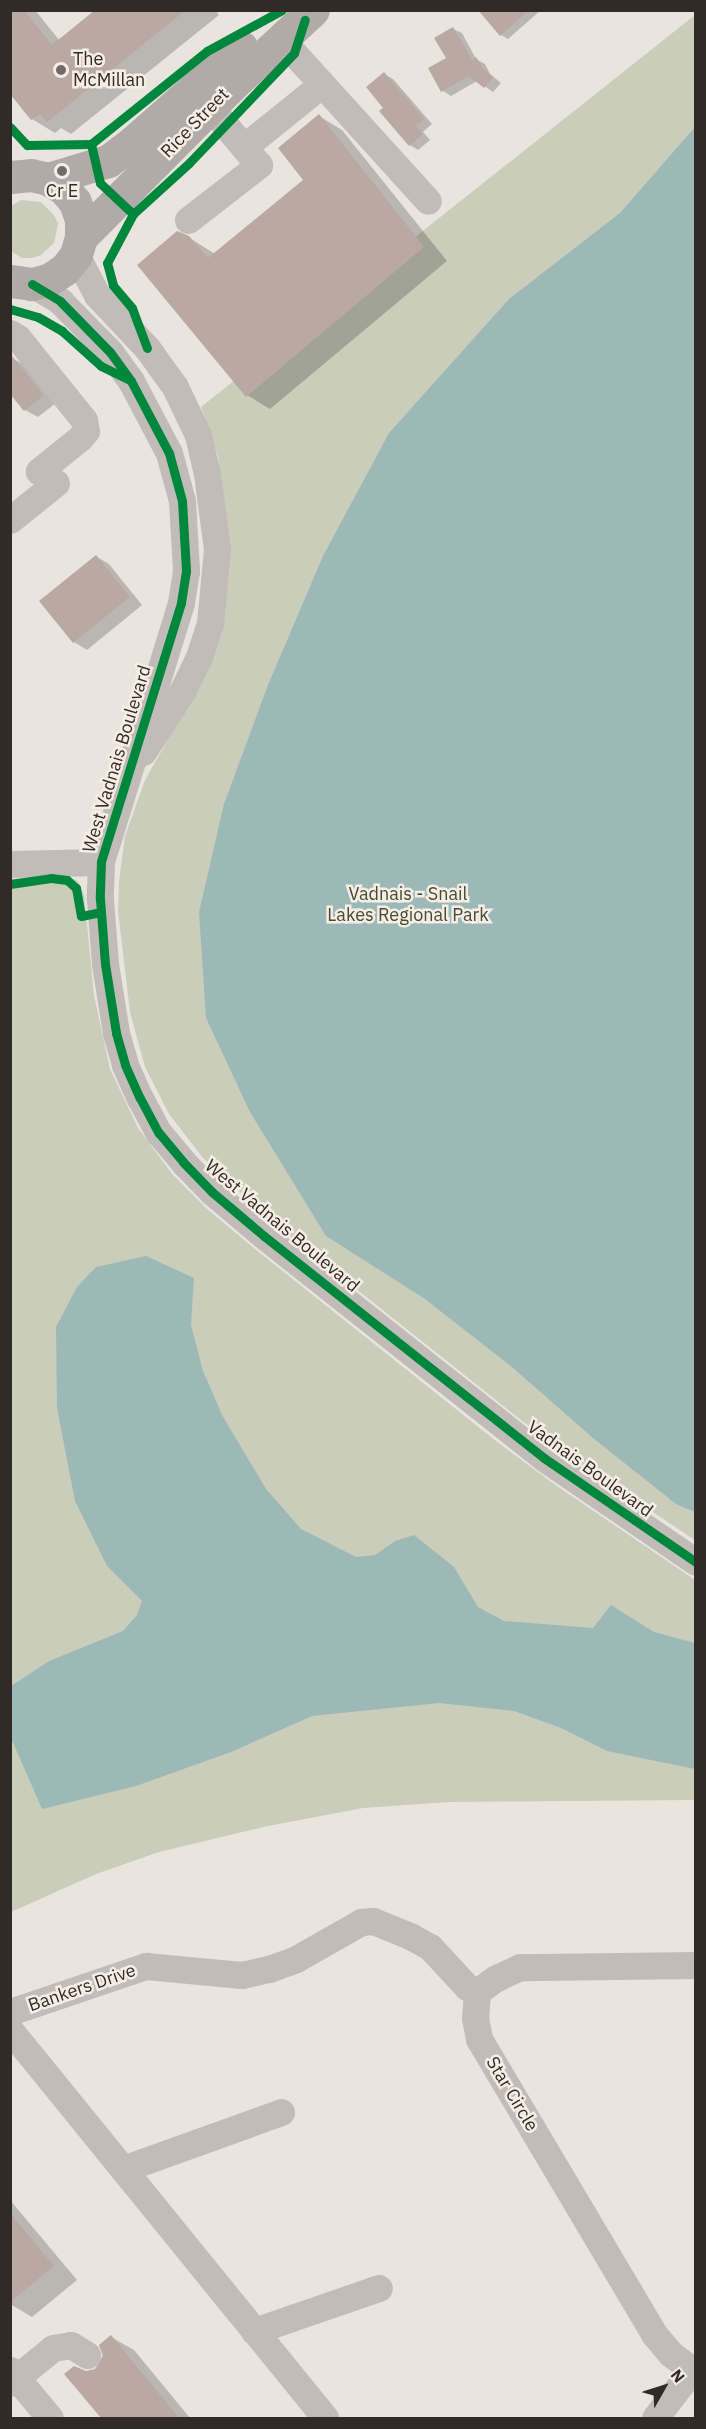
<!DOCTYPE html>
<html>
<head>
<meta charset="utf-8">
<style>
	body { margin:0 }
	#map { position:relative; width:706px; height:2429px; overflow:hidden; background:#e9e4de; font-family:"IBM Plex Sans",sans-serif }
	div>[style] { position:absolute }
	.green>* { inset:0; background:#cacdba }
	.water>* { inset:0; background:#9db9b7 }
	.shadow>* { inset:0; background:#0003 }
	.building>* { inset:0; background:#baa9a3 }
	.minor>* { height:27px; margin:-13.5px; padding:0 13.5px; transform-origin:13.5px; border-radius:13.5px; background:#c2bcb8 }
	.major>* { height:33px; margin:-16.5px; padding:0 16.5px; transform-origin:16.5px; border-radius:16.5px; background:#b1aba7 }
	.cycleway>* { height:9px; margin:-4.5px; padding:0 4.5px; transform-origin:4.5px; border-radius:4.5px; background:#00873e }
	.dots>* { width:16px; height:16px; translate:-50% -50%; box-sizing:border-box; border:3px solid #f6eee6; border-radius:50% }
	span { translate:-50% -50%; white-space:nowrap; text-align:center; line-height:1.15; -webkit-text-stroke:5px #f6eee6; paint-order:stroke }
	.poi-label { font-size:18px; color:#322a27 }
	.left { translate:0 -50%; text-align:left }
	.street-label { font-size:18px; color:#322a27 }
	.park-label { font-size:18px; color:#434c2e }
	.frame { position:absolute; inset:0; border:12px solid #322a27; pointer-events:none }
	.north { position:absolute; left:634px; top:2357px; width:60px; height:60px; -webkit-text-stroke:4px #f6eee6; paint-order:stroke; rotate:51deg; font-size:16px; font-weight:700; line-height:24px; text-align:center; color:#322a27 }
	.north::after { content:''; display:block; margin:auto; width:21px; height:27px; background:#322a27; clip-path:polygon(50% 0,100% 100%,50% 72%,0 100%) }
</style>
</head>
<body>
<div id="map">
	<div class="green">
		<i style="clip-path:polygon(695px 15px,695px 1540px,600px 1477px,521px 1420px,277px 1226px,203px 1158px,169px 1114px,145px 1067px,130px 1012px,118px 911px,119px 881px,125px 836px,145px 780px,182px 715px,228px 538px,218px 456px,201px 407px)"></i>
		<i style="clip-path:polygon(21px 200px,41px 202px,54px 215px,58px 224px,54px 243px,41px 255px,32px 258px,22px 258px,11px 251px,11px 206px)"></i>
		<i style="clip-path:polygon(68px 876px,78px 881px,84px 895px,94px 995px,110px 1069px,138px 1128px,172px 1174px,206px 1208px,255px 1249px,496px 1441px,554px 1484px,695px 1580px,695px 1800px,449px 1802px,363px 1808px,268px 1826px,159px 1852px,96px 1874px,11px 1912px,11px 879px)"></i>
	</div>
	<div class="water">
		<i style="clip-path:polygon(695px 127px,695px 1512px,676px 1504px,593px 1438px,512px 1367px,425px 1299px,326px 1236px,250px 1112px,206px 1018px,199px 912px,224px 804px,268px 685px,323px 556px,389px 433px,509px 299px,620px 213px)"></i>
		<i style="clip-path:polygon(146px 1256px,194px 1278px,191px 1325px,203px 1371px,222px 1415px,266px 1489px,301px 1529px,356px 1557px,375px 1555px,395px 1541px,414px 1535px,454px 1567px,478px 1607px,504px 1621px,593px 1628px,611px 1605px,654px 1632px,695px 1643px,695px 1769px,607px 1751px,561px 1728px,514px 1711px,439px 1703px,312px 1716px,231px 1752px,136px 1786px,42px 1809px,11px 1738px,11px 1686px,49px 1661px,123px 1631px,137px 1615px,142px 1601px,107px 1566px,75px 1501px,57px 1408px,56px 1327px,77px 1287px,96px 1267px)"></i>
	</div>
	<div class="shadow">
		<i style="clip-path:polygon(10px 10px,35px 10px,60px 41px,98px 10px,220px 10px,217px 13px,219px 15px,71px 134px,61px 128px,55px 133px,32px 119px)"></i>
		<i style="clip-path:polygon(487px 10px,541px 10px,508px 39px,501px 35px)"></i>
		<i style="clip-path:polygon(453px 29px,462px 33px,476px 59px,485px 64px,490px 74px,501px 83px,493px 92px,477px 81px,451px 96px,443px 91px,430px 69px,448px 58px)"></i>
		<i style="clip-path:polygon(384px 74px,393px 79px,432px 124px,423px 132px,430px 140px,418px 150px,410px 145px,386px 108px)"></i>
		<i style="clip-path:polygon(319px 116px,342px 130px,447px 261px,270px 409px,247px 395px,188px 237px,215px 254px,306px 180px)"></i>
		<i style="clip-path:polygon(12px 358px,25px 365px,56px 403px,38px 417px,25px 410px,10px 391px)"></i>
		<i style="clip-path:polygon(97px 557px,109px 564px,142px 605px,87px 650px,74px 642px,41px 602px)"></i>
		<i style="clip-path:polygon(10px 2200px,77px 2280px,32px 2317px,10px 2304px)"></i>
		<i style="clip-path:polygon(111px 2337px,134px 2350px,190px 2418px,103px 2418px,66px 2374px,96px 2370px)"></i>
	</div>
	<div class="building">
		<i style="clip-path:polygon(10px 10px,24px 10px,52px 45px,95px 10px,186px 10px,47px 122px,40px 114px,31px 120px,10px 94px)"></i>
		<i style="clip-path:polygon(478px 10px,529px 10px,500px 36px)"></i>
		<i style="clip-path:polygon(453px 27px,472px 60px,476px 57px,482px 67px,493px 77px,484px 88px,469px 76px,441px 92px,428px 68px,446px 58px,434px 38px)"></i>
		<i style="clip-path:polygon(384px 72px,424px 119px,416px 126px,423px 134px,409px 146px,379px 111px,383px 108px,366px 87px)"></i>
		<i style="clip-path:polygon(319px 114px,424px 247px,246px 397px,137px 265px,177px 231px,189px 236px,208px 258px,303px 180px,278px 148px)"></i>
		<i style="clip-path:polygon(12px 356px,44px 395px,24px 411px,10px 394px)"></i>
		<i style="clip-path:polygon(96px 555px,130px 597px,73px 643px,39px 601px)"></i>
		<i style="clip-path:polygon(10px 2213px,54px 2266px,10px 2302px)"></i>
		<i style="clip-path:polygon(111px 2335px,179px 2418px,101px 2418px,64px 2374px,74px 2366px,86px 2371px,95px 2369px,103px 2356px,99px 2345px)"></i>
	</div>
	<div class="minor">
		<i style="left:282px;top:40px;width:217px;rotate:47.8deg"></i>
		<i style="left:244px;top:147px;width:100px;rotate:-38.9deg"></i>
		<i style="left:188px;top:220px;width:90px;rotate:-37.8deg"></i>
		<i style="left:259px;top:165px;width:76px;rotate:-130.2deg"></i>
		<i style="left:76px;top:255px;width:45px;rotate:62.3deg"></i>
		<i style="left:97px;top:295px;width:73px;rotate:46.7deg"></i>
		<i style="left:147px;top:348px;width:48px;rotate:54.3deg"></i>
		<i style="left:175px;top:387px;width:53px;rotate:64.4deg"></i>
		<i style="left:198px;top:435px;width:40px;rotate:77deg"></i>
		<i style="left:207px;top:474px;width:76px;rotate:82.4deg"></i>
		<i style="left:217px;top:549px;width:74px;rotate:95.4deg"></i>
		<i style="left:210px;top:623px;width:38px;rotate:108deg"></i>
		<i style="left:198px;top:659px;width:34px;rotate:116deg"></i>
		<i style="left:183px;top:690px;width:74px;rotate:122.8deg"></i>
		<i style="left:32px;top:284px;width:33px;rotate:31deg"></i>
		<i style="left:60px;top:301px;width:71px;rotate:45.6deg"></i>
		<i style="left:110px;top:352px;width:36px;rotate:54deg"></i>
		<i style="left:131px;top:381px;width:81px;rotate:62.2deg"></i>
		<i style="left:169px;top:453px;width:50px;rotate:74.8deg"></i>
		<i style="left:182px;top:501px;width:70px;rotate:86.7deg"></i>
		<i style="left:186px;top:571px;width:32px;rotate:99deg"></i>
		<i style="left:181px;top:603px;width:271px;rotate:107.2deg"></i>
		<i style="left:101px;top:862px;width:37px;rotate:92deg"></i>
		<i style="left:100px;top:899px;width:65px;rotate:85.6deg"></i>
		<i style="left:105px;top:964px;width:70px;rotate:80.9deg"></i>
		<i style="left:116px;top:1033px;width:33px;rotate:74deg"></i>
		<i style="left:125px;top:1065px;width:36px;rotate:66deg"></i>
		<i style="left:140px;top:1098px;width:40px;rotate:62deg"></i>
		<i style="left:159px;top:1133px;width:38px;rotate:50deg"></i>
		<i style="left:183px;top:1162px;width:42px;rotate:46deg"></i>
		<i style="left:212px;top:1192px;width:68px;rotate:40.2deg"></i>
		<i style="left:264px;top:1236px;width:357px;rotate:38.4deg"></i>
		<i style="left:544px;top:1458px;width:184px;rotate:34.4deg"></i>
		<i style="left:10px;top:333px;width:9px;rotate:32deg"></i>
		<i style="left:18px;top:338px;width:105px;rotate:51.2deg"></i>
		<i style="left:84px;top:420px;width:11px;rotate:80deg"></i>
		<i style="left:86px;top:431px;width:9px;rotate:131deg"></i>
		<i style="left:80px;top:438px;width:53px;rotate:141.2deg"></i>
		<i style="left:10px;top:520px;width:59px;rotate:-38.8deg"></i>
		<i style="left:10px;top:864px;width:91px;rotate:-1.3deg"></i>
		<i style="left:696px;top:1965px;width:176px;rotate:179.3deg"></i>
		<i style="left:520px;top:1967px;width:26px;rotate:155deg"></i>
		<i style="left:496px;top:1978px;width:24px;rotate:144deg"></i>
		<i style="left:477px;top:1992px;width:26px;rotate:94deg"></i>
		<i style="left:475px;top:2018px;width:21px;rotate:79deg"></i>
		<i style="left:479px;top:2039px;width:343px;rotate:59.3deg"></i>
		<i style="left:654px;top:2334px;width:26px;rotate:50deg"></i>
		<i style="left:671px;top:2354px;width:31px;rotate:37deg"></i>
		<i style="left:10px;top:2012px;width:144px;rotate:-18.7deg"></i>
		<i style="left:146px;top:1966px;width:96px;rotate:5.4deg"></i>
		<i style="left:242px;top:1975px;width:28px;rotate:-13deg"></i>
		<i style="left:269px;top:1969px;width:29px;rotate:-20deg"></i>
		<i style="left:296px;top:1959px;width:75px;rotate:-29.6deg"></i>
		<i style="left:361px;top:1922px;width:12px;rotate:-5deg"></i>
		<i style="left:373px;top:1921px;width:40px;rotate:22deg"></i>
		<i style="left:410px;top:1936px;width:23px;rotate:29deg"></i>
		<i style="left:430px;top:1947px;width:54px;rotate:47.2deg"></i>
		<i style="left:467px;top:1987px;width:11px;rotate:27deg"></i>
		<i style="left:10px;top:2030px;width:500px;rotate:50.9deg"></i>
		<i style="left:123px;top:2169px;width:168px;rotate:-19.8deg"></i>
		<i style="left:254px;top:2331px;width:132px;rotate:-19deg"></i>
		<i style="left:10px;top:2370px;width:62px;rotate:50.2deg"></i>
		<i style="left:10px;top:2383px;width:55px;rotate:-39.1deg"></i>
		<i style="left:53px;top:2348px;width:18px;rotate:-9deg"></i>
		<i style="left:71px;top:2345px;width:19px;rotate:32deg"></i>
		<i style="left:655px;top:2418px;width:59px;rotate:-52.5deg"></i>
	</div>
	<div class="major">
		<i style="left:10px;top:177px;width:21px;rotate:-5deg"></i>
		<i style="left:31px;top:175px;width:17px;rotate:13deg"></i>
		<i style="left:48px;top:179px;width:17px;rotate:31deg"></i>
		<i style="left:63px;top:188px;width:18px;rotate:49deg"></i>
		<i style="left:75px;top:202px;width:18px;rotate:71deg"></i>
		<i style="left:81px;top:219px;width:18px;rotate:90deg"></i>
		<i style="left:81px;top:237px;width:19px;rotate:106deg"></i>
		<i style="left:76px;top:255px;width:18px;rotate:128deg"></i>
		<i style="left:65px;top:269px;width:18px;rotate:146deg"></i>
		<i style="left:50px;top:279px;width:19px;rotate:164deg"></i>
		<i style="left:32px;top:284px;width:22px;rotate:-172deg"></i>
		<i style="left:48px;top:179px;width:63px;rotate:-16.7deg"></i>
		<i style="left:108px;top:161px;width:31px;rotate:-37deg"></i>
		<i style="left:133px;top:142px;width:144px;rotate:-41.3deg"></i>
		<i style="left:81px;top:237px;width:211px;rotate:-45.2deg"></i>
		<i style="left:230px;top:87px;width:113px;rotate:-42.9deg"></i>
	</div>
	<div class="cycleway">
		<i style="left:10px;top:127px;width:25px;rotate:47deg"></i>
		<i style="left:27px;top:145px;width:64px;rotate:-0.9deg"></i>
		<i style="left:91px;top:144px;width:149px;rotate:-38.7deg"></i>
		<i style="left:207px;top:51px;width:85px;rotate:-28.7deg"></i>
		<i style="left:91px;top:144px;width:40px;rotate:77deg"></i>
		<i style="left:100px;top:183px;width:45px;rotate:43.2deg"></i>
		<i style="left:32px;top:284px;width:33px;rotate:31deg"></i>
		<i style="left:60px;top:301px;width:71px;rotate:45.6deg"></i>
		<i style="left:110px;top:352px;width:36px;rotate:54deg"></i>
		<i style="left:131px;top:381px;width:81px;rotate:62.2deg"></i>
		<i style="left:169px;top:453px;width:50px;rotate:74.8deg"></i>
		<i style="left:182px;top:501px;width:70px;rotate:86.7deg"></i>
		<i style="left:186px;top:571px;width:32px;rotate:99deg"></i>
		<i style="left:181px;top:603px;width:271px;rotate:107.2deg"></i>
		<i style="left:101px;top:862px;width:37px;rotate:92deg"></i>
		<i style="left:100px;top:899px;width:65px;rotate:85.6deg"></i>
		<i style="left:105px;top:964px;width:70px;rotate:80.9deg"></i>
		<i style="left:116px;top:1033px;width:33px;rotate:74deg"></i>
		<i style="left:125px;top:1065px;width:36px;rotate:66deg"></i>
		<i style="left:140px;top:1098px;width:40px;rotate:62deg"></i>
		<i style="left:159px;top:1133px;width:38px;rotate:50deg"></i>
		<i style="left:183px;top:1162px;width:42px;rotate:46deg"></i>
		<i style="left:212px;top:1192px;width:68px;rotate:40.2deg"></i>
		<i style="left:264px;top:1236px;width:357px;rotate:38.4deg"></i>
		<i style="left:544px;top:1458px;width:184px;rotate:34.4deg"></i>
		<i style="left:10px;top:309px;width:29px;rotate:16deg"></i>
		<i style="left:38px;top:317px;width:28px;rotate:30deg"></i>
		<i style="left:62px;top:331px;width:52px;rotate:41.9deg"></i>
		<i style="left:101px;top:366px;width:32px;rotate:26deg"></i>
		<i style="left:147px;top:348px;width:43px;rotate:-110.6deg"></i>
		<i style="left:132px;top:308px;width:30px;rotate:-130deg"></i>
		<i style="left:113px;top:285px;width:23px;rotate:-105deg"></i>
		<i style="left:107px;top:263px;width:55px;rotate:-62deg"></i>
		<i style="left:133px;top:214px;width:76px;rotate:-42.3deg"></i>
		<i style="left:189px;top:163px;width:152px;rotate:-46.3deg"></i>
		<i style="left:294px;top:53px;width:35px;rotate:-72deg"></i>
		<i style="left:10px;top:884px;width:41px;rotate:-8.3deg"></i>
		<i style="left:51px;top:878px;width:16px;rotate:7deg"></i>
		<i style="left:67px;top:880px;width:12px;rotate:42deg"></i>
		<i style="left:76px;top:888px;width:28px;rotate:80deg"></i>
		<i style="left:81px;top:916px;width:20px;rotate:-11deg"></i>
	</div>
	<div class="dots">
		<i style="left:61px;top:70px;background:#726b67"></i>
		<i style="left:62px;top:171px;background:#726b67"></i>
	</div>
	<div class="poi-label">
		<span class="left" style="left:73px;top:70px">The<br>McMillan</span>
		<span style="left:62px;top:191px">Cr E</span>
	</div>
	<div class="street-label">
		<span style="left:195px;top:123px;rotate:-46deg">Rice Street</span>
		<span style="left:117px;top:759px;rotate:-73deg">West Vadnais Boulevard</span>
		<span style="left:282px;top:1226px;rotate:40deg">West Vadnais Boulevard</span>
		<span style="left:590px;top:1469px;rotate:36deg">Vadnais Boulevard</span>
		<span style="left:82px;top:1988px;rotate:-19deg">Bankers Drive</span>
		<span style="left:512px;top:2094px;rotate:59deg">Star Circle</span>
	</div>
	<div class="park-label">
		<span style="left:408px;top:905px">Vadnais - Snail<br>Lakes Regional Park</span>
	</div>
	<div class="frame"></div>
	<div class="north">N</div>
</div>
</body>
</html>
